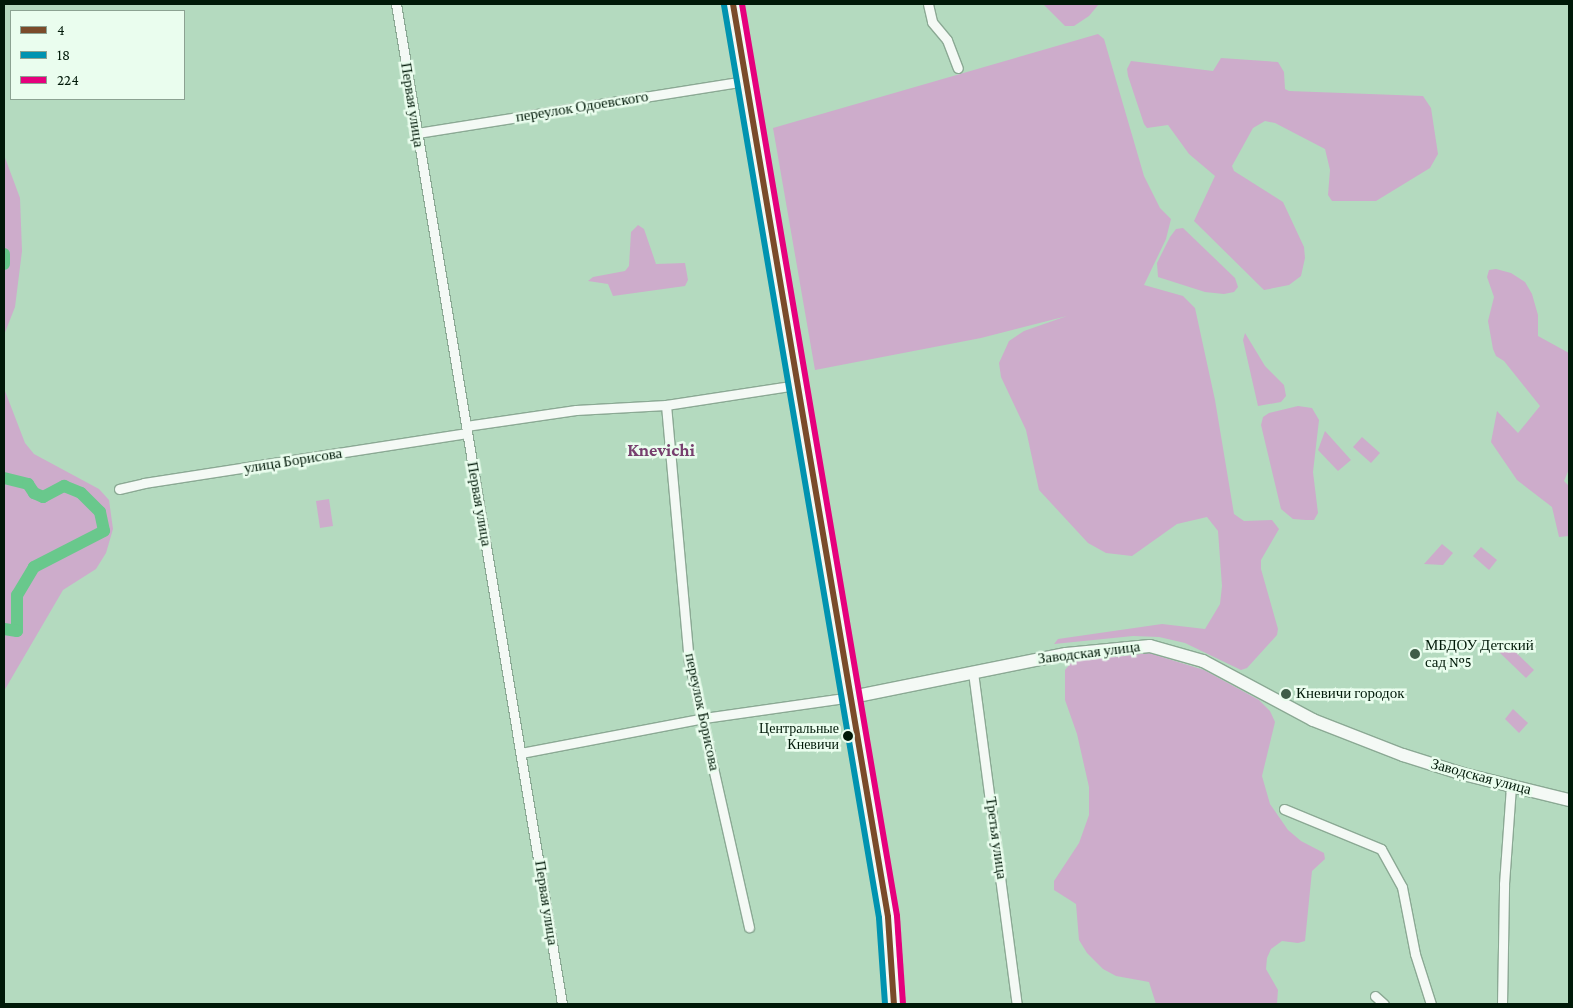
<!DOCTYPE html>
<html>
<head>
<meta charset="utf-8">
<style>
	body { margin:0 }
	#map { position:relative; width:1573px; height:1008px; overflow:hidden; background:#b4dabf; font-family:"Crimson Pro",serif }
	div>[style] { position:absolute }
	.green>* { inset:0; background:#cdaccb }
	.river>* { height:12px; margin:-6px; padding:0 6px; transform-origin:6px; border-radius:6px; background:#69c88c }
	.roads { filter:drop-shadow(1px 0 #8ba994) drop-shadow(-1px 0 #8ba994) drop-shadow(0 1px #8ba994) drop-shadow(0 -1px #8ba994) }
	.street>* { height:9px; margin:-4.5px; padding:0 4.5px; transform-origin:4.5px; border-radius:4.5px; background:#f4f9f5 }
	.secondary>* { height:12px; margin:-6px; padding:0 6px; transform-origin:6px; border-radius:6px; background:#f4f9f5 }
	.primary>* { height:14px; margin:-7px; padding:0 7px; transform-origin:7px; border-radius:7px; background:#f4f9f5 }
	.bus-1>* { height:6px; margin:-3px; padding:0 3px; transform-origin:3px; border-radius:3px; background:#7a4b2a }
	.bus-2>* { height:6px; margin:-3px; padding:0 3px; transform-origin:3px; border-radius:3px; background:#0093b0 }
	.bus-3>* { height:6px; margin:-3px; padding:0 3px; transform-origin:3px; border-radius:3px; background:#e5007d }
	.dots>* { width:14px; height:14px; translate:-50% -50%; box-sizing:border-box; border:2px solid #eafdee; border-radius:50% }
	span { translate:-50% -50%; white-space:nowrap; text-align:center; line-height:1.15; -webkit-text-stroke:5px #eafdee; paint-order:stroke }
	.bus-label { font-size:14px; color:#001908 }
	.right { translate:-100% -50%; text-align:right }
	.street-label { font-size:15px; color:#001908 }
	.poi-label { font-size:15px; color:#001908 }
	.left { translate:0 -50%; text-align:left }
	.quarter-label { font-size:18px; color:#773f6e; font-weight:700 }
	.frame { position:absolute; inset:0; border:5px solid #001908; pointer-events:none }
	.legend { position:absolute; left:10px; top:10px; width:175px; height:90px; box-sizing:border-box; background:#eafdee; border:1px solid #8ca292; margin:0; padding:6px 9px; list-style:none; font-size:15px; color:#001908 }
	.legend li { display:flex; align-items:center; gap:10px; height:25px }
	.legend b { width:25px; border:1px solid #8ca292 }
</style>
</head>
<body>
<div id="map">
	<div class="green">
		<i style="clip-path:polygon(1043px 4px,1099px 4px,1089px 16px,1074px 26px,1065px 26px)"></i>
		<i style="clip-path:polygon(1098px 34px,1104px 39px,1144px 176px,1160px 208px,1171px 219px,1166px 239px,1144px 285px,1183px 296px,1195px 308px,1215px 400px,1234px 514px,1244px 521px,1272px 520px,1279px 529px,1261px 560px,1261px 569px,1278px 629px,1277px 635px,1247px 668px,1241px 670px,1185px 643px,1159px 637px,1133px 636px,1054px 644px,1058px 639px,1162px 624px,1205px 629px,1220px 604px,1222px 586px,1218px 531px,1207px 517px,1177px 524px,1132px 556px,1106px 553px,1088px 543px,1039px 490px,1026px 430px,1001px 377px,999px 363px,1009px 341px,1024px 331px,1067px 316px,981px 338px,815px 370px,773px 128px)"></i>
		<i style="clip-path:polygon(1221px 58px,1278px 62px,1284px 72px,1285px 89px,1289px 91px,1423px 96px,1431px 108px,1438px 154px,1430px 168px,1376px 201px,1332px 201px,1328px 195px,1330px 170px,1325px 149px,1275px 123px,1265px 121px,1253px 128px,1232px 166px,1234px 171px,1283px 202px,1304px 247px,1305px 258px,1301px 276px,1289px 285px,1264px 290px,1194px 221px,1215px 176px,1189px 154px,1168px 125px,1147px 128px,1144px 124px,1128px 76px,1127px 69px,1131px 61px,1213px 71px)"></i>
		<i style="clip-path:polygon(4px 155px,20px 198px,22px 251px,15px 307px,4px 335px)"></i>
		<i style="clip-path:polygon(638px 225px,644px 229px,656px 264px,685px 263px,688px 280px,685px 286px,613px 296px,608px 284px,588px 281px,593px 277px,625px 271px,629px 266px,631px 232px)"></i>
		<i style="clip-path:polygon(1183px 228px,1235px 278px,1238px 287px,1234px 292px,1224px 294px,1205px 292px,1158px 277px,1157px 263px,1170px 237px,1176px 229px)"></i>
		<i style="clip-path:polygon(1496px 269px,1511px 273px,1525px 282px,1532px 294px,1538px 315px,1538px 336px,1569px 353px,1569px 469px,1564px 481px,1569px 486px,1569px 536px,1559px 537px,1552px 507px,1517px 480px,1491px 442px,1497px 411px,1518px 433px,1540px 406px,1504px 361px,1496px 356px,1493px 349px,1488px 321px,1494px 297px,1487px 277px,1489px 270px)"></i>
		<i style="clip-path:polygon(1245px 333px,1265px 366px,1284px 385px,1286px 396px,1281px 402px,1258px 406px,1243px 340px)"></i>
		<i style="clip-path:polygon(4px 369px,5px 391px,25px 443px,34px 454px,99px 489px,109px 500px,113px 529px,106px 553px,96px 569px,63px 590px,4px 691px)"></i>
		<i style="clip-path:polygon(1298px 406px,1312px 408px,1319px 420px,1313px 472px,1318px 513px,1314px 520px,1306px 520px,1293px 519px,1281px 509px,1261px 425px,1263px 417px,1269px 413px)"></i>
		<i style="clip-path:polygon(1325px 431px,1351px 460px,1338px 471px,1318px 450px)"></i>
		<i style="clip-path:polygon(1362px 437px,1380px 453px,1371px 463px,1353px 447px)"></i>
		<i style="clip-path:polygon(329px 499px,333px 526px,320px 528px,316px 501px)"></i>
		<i style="clip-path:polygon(1442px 544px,1453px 553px,1443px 565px,1424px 564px)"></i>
		<i style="clip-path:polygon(1481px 547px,1497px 560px,1489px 570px,1473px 556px)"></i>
		<i style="clip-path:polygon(1507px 644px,1534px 670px,1526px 678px,1499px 652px)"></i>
		<i style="clip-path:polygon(1149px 653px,1204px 670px,1259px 700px,1270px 711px,1275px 722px,1262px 776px,1270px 804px,1288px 830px,1301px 841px,1324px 853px,1325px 859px,1312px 871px,1305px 941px,1298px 943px,1282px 941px,1271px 949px,1267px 958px,1266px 969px,1278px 990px,1277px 1004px,1156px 1004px,1149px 982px,1116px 976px,1103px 969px,1087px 953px,1079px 940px,1076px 904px,1054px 890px,1054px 881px,1079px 843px,1089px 815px,1089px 787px,1077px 734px,1065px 700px,1065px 670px,1071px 663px,1087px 658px)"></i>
		<i style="clip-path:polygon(1513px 709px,1528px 723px,1519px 733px,1505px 719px)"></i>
	</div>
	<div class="river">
		<i style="left:4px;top:254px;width:10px;rotate:90deg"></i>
		<i style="left:4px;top:478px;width:25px;rotate:14deg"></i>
		<i style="left:28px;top:484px;width:11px;rotate:56deg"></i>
		<i style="left:34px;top:493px;width:10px;rotate:24deg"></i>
		<i style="left:43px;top:497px;width:24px;rotate:-28deg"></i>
		<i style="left:64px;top:486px;width:18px;rotate:22deg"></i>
		<i style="left:81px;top:493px;width:27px;rotate:45deg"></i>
		<i style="left:100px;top:512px;width:19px;rotate:78deg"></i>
		<i style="left:104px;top:531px;width:79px;rotate:152.8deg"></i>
		<i style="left:34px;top:567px;width:33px;rotate:121deg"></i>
		<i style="left:17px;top:595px;width:36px;rotate:90deg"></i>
		<i style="left:17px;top:631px;width:13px;rotate:-171deg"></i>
	</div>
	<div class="roads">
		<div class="street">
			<i style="left:396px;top:4px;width:1014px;rotate:80.57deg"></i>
			<i style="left:928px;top:4px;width:18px;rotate:77deg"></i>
			<i style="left:932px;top:22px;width:23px;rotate:50deg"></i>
			<i style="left:947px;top:40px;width:30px;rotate:69deg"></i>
			<i style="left:417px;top:133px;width:334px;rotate:-9deg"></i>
			<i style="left:666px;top:405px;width:257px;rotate:84.9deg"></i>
			<i style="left:689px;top:661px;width:273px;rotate:77.3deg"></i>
			<i style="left:466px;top:426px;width:111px;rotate:-8.3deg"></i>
			<i style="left:576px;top:410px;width:90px;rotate:-3.2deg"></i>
			<i style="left:666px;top:405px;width:133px;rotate:-8.7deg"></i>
			<i style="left:119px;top:489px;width:26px;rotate:-13deg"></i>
			<i style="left:144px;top:483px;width:327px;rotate:-8.8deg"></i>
			<i style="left:973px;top:672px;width:335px;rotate:82.5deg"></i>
			<i style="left:521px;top:753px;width:186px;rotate:-10.8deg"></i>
			<i style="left:704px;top:718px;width:149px;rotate:-8.1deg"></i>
			<i style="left:1284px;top:809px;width:105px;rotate:22.4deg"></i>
			<i style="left:1381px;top:849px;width:43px;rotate:61.1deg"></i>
			<i style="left:1402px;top:887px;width:68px;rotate:79deg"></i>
			<i style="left:1415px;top:954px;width:52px;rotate:72.3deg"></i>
			<i style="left:1375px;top:996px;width:12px;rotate:42deg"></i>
			<i style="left:1502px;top:1004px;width:120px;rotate:-89deg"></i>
			<i style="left:1504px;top:884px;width:98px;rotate:-85.9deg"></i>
		</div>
		<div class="secondary">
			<i style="left:852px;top:697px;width:218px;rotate:-11.4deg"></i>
			<i style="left:1066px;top:654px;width:84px;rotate:-5.4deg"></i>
			<i style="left:1150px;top:646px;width:55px;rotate:15.8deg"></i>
			<i style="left:1203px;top:661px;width:125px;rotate:28.2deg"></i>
			<i style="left:1313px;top:720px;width:97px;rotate:21.3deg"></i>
			<i style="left:1403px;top:755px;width:63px;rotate:17.6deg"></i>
			<i style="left:1463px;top:774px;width:109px;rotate:13.8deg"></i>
		</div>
		<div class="primary">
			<i style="left:733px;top:4px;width:926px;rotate:80.36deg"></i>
			<i style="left:888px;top:917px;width:87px;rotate:86.1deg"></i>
		</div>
	</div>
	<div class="bus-1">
		<i style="left:733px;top:4px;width:926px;rotate:80.36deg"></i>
		<i style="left:888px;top:917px;width:87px;rotate:86.1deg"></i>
	</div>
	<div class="bus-2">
		<i style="left:724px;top:5px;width:926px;rotate:80.36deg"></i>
		<i style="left:879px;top:918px;width:86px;rotate:86deg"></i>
	</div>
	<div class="bus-3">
		<i style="left:742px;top:4px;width:925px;rotate:80.35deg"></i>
		<i style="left:897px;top:916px;width:87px;rotate:86.1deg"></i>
	</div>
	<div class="dots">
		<i style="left:1415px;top:654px;background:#3f5d48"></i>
		<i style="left:1286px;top:694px;background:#3f5d48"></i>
		<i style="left:848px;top:736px;background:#001908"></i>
	</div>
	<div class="bus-label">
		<span class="right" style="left:839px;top:736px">Центральные<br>Кневичи</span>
	</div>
	<div class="street-label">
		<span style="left:412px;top:105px;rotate:81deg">Первая улица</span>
		<span style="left:582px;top:107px;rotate:-9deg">переулок Одоевского</span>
		<span style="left:293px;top:461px;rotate:-9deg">улица Борисова</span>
		<span style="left:479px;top:504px;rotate:80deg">Первая улица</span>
		<span style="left:1089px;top:653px;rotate:-7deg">Заводская улица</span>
		<span style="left:702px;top:712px;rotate:78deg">переулок Борисова</span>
		<span style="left:1481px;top:777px;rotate:15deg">Заводская улица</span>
		<span style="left:996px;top:838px;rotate:82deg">Третья улица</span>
		<span style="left:546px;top:903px;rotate:81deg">Первая улица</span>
	</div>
	<div class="poi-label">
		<span class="left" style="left:1425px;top:654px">МБДОУ Детский<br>сад №5</span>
		<span class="left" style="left:1296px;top:694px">Кневичи городок</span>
	</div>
	<div class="quarter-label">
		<span style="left:661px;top:450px">Knevichi</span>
	</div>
	<div class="frame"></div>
	<ul class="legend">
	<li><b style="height:6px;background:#7a4b2a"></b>4</li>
	<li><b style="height:6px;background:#0093b0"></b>18</li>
	<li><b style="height:6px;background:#e5007d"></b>224</li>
	</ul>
</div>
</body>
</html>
